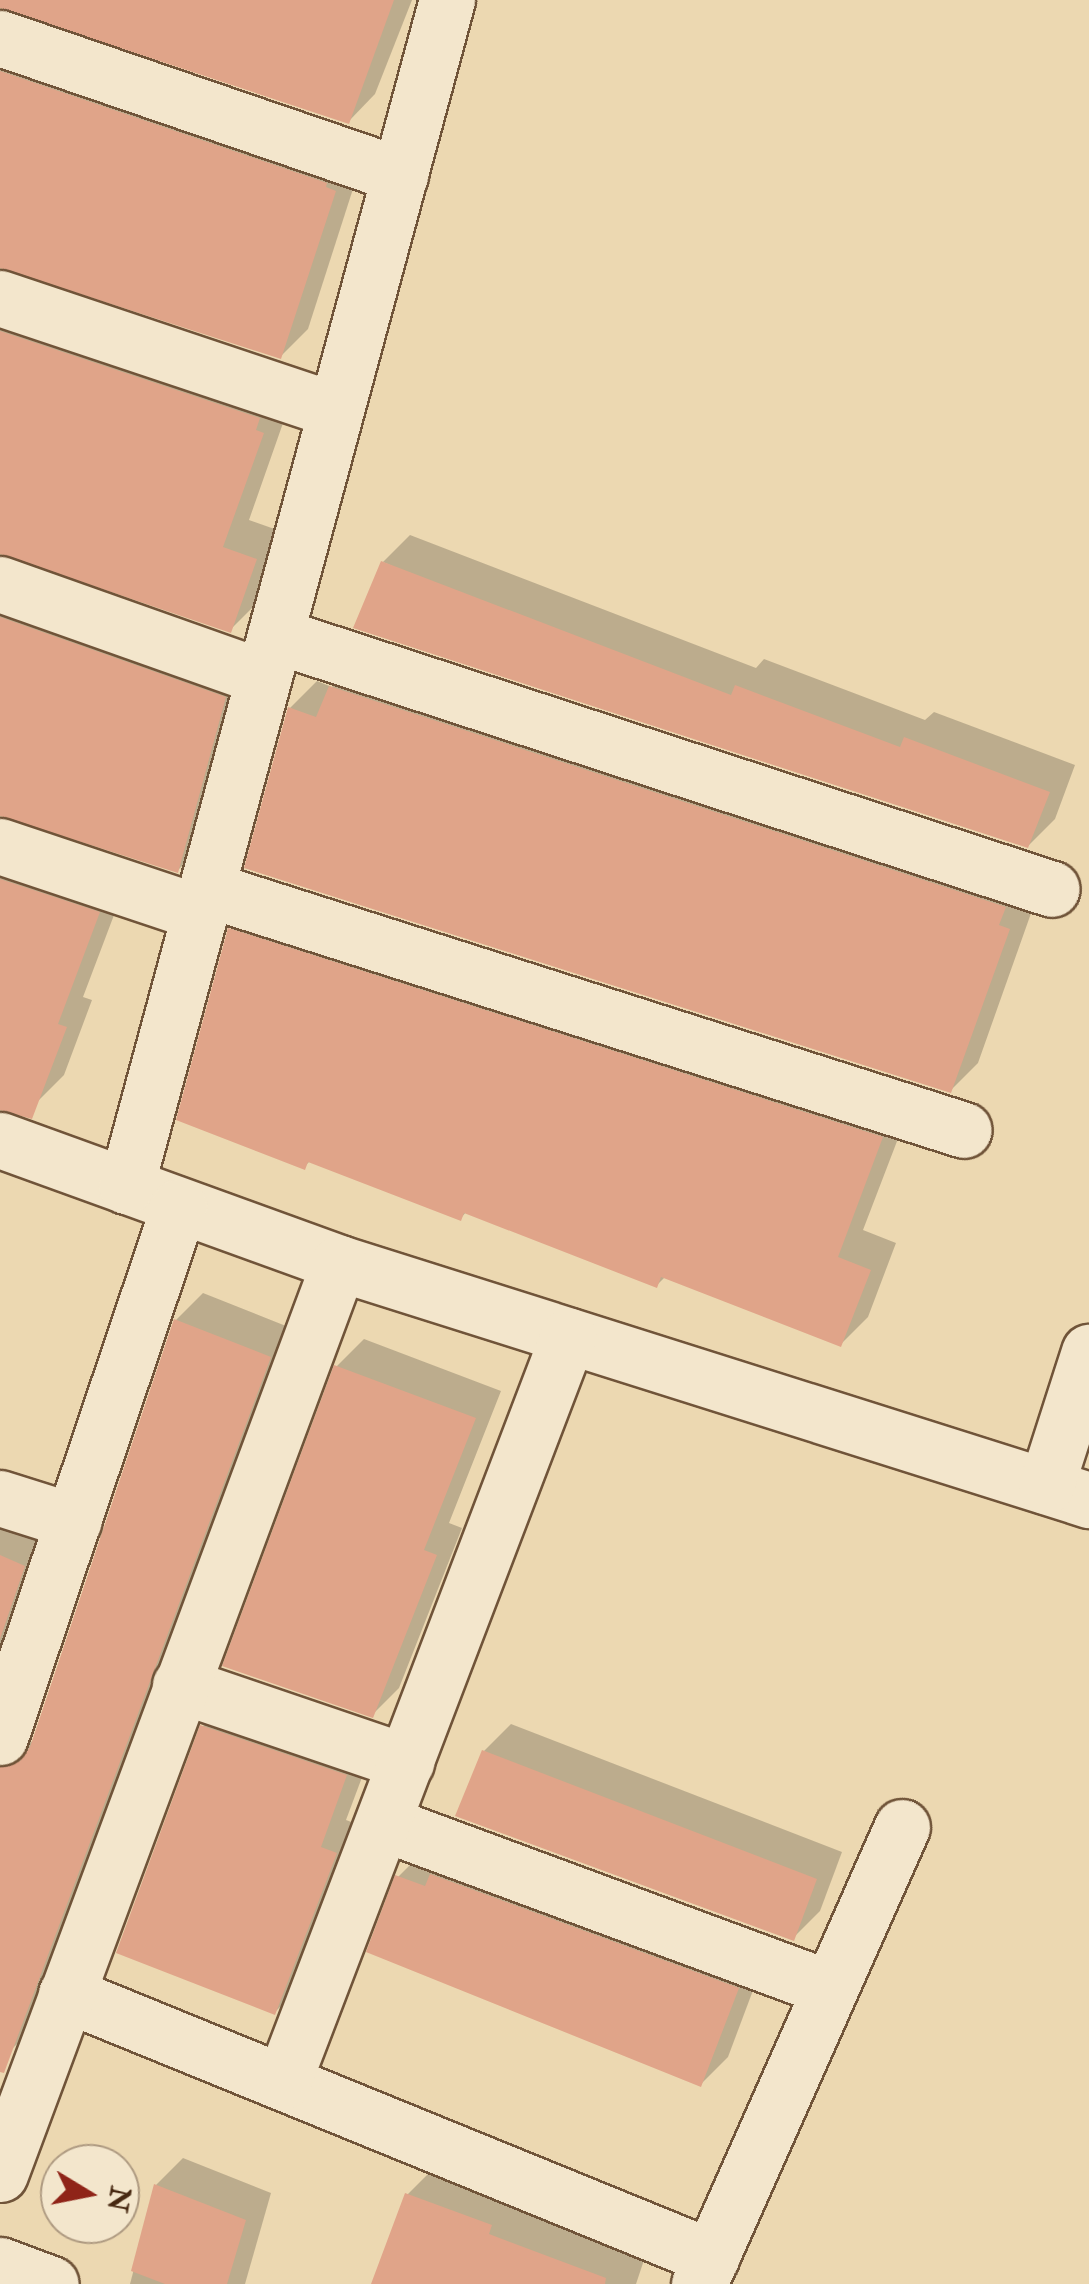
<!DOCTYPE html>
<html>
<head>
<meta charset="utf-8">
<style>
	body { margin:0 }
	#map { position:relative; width:1089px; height:2284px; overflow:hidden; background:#ecd8b1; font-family:"IM FELL Double Pica",serif }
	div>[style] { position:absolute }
	.shadow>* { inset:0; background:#0003 }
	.building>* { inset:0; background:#e0a489 }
	.roads { filter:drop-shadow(2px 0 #705439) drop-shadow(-2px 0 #705439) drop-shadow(0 2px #705439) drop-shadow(0 -2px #705439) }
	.minor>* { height:55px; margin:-27.5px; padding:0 27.5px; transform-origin:27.5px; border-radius:27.5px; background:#f3e6cc }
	span { translate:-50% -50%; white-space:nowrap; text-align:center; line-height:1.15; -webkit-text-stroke:9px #f3e6cc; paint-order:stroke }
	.north { position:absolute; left:40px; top:2144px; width:100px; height:100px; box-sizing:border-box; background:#f3e6cc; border:2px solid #ae9a81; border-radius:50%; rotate:100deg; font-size:28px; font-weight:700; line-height:40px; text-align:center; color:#472811 }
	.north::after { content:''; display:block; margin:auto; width:35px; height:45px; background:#8f2418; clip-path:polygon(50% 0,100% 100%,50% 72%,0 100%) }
</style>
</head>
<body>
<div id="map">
	<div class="shadow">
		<i style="clip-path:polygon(0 0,412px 0,375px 94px,348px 122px,0 5px)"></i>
		<i style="clip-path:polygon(0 26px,361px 164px,308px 329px,281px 356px,0 265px)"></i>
		<i style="clip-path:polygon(0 286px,289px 406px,249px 520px,283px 532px,257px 603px,230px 630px,0 551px)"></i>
		<i style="clip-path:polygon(410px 535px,756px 668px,764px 659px,925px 720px,934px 712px,1075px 765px,1055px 819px,1028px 846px,383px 562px)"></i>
		<i style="clip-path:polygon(0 572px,251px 670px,205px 843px,178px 870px,0 813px)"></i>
		<i style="clip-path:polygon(358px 660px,1035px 902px,978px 1063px,951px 1090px,290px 708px,317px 681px,332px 687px)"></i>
		<i style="clip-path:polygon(0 833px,125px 886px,83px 997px,92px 1000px,64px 1075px,37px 1102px,0 1088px)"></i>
		<i style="clip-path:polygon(257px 903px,909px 1110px,863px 1230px,896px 1243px,868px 1317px,841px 1344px,666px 1276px,657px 1285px,467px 1211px,461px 1218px,310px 1161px,304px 1167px,230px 930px)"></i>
		<i style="clip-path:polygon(203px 1293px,296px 1330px,38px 2023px,11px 2050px,0 2046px,0 1724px,19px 1741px,34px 1742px,176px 1320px)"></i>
		<i style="clip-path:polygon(364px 1339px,501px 1391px,449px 1523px,462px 1528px,399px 1688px,372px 1715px,337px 1366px)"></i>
		<i style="clip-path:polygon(0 1517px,50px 1539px,0 1688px)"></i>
		<i style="clip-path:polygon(230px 1699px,373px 1748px,346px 1820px,362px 1826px,302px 1985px,275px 2012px,203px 1726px)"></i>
		<i style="clip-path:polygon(511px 1724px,842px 1852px,820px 1911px,793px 1938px,484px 1751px)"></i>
		<i style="clip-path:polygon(425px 1850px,764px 1961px,728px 2057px,701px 2084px,398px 1877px)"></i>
		<i style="clip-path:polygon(183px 2158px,271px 2193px,245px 2284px,130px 2284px,156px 2185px)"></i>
		<i style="clip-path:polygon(434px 2168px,517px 2198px,514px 2207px,645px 2257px,636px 2284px,374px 2284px,407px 2195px)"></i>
	</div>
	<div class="building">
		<i style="clip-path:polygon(0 0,394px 0,349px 124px,0 8px)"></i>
		<i style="clip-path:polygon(0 71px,327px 183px,326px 187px,336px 191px,281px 359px,0 268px)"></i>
		<i style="clip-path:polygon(0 331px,260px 418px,256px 430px,264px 433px,223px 547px,257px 559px,231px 633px,0 554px)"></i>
		<i style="clip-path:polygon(381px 561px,731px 695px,735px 685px,900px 747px,904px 737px,1050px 792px,1028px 848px,353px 628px)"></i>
		<i style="clip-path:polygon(0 617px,226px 697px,178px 873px,0 816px)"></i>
		<i style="clip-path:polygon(329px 686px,1006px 907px,999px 925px,1010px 929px,951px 1093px,244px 868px,288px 707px,316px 717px)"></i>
		<i style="clip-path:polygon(0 879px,100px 912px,58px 1024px,67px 1027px,32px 1119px,0 1110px)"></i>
		<i style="clip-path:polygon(228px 928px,883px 1137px,838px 1257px,871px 1270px,841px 1347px,661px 1277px,657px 1288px,464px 1213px,461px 1221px,308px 1162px,305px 1170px,176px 1120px)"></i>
		<i style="clip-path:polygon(174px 1319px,271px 1357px,4px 2073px,0 2072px,0 1767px,20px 1761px,30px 1747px)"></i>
		<i style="clip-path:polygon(334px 1365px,476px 1418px,424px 1550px,437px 1555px,373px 1718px,222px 1666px)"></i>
		<i style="clip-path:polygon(0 1555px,25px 1566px,0 1639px)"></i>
		<i style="clip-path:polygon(200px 1725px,347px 1775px,321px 1847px,337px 1853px,275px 2015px,116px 1953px)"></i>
		<i style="clip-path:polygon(482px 1750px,817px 1879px,794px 1941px,455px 1816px)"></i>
		<i style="clip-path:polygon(430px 1874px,739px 1988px,701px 2087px,366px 1952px,395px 1875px,425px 1886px)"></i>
		<i style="clip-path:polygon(154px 2184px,246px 2220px,227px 2284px,165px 2284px,131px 2271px)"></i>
		<i style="clip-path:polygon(405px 2193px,492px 2225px,489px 2234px,606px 2278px,605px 2284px,371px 2284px)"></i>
	</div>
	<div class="roads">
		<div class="minor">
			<i style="left:0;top:38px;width:423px;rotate:18.9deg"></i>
			<i style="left:0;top:298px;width:353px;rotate:18.5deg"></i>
			<i style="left:0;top:584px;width:279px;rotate:19.5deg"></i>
			<i style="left:275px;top:635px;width:817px;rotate:18.1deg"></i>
			<i style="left:0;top:846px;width:211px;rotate:18.5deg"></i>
			<i style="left:207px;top:889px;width:794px;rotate:17.66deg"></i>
			<i style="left:0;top:1140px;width:361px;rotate:19.9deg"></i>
			<i style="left:339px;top:1263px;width:787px;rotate:17.54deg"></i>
			<i style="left:126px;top:1186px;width:1229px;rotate:-74.86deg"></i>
			<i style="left:1046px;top:1486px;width:141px;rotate:-72.2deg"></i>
			<i style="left:0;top:1498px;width:77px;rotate:17.5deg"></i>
			<i style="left:180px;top:1685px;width:239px;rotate:18.8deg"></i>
			<i style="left:0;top:1737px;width:560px;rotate:-71.37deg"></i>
			<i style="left:383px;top:1823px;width:476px;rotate:20.3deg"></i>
			<i style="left:66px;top:1994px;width:697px;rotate:22.18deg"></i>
			<i style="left:283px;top:2082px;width:799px;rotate:-69.09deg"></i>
			<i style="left:0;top:2174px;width:972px;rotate:-69.59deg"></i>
			<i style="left:0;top:2265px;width:54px;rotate:20.4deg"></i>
			<i style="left:699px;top:2284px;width:500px;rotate:-66.05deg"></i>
		</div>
	</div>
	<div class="north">N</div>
</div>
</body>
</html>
